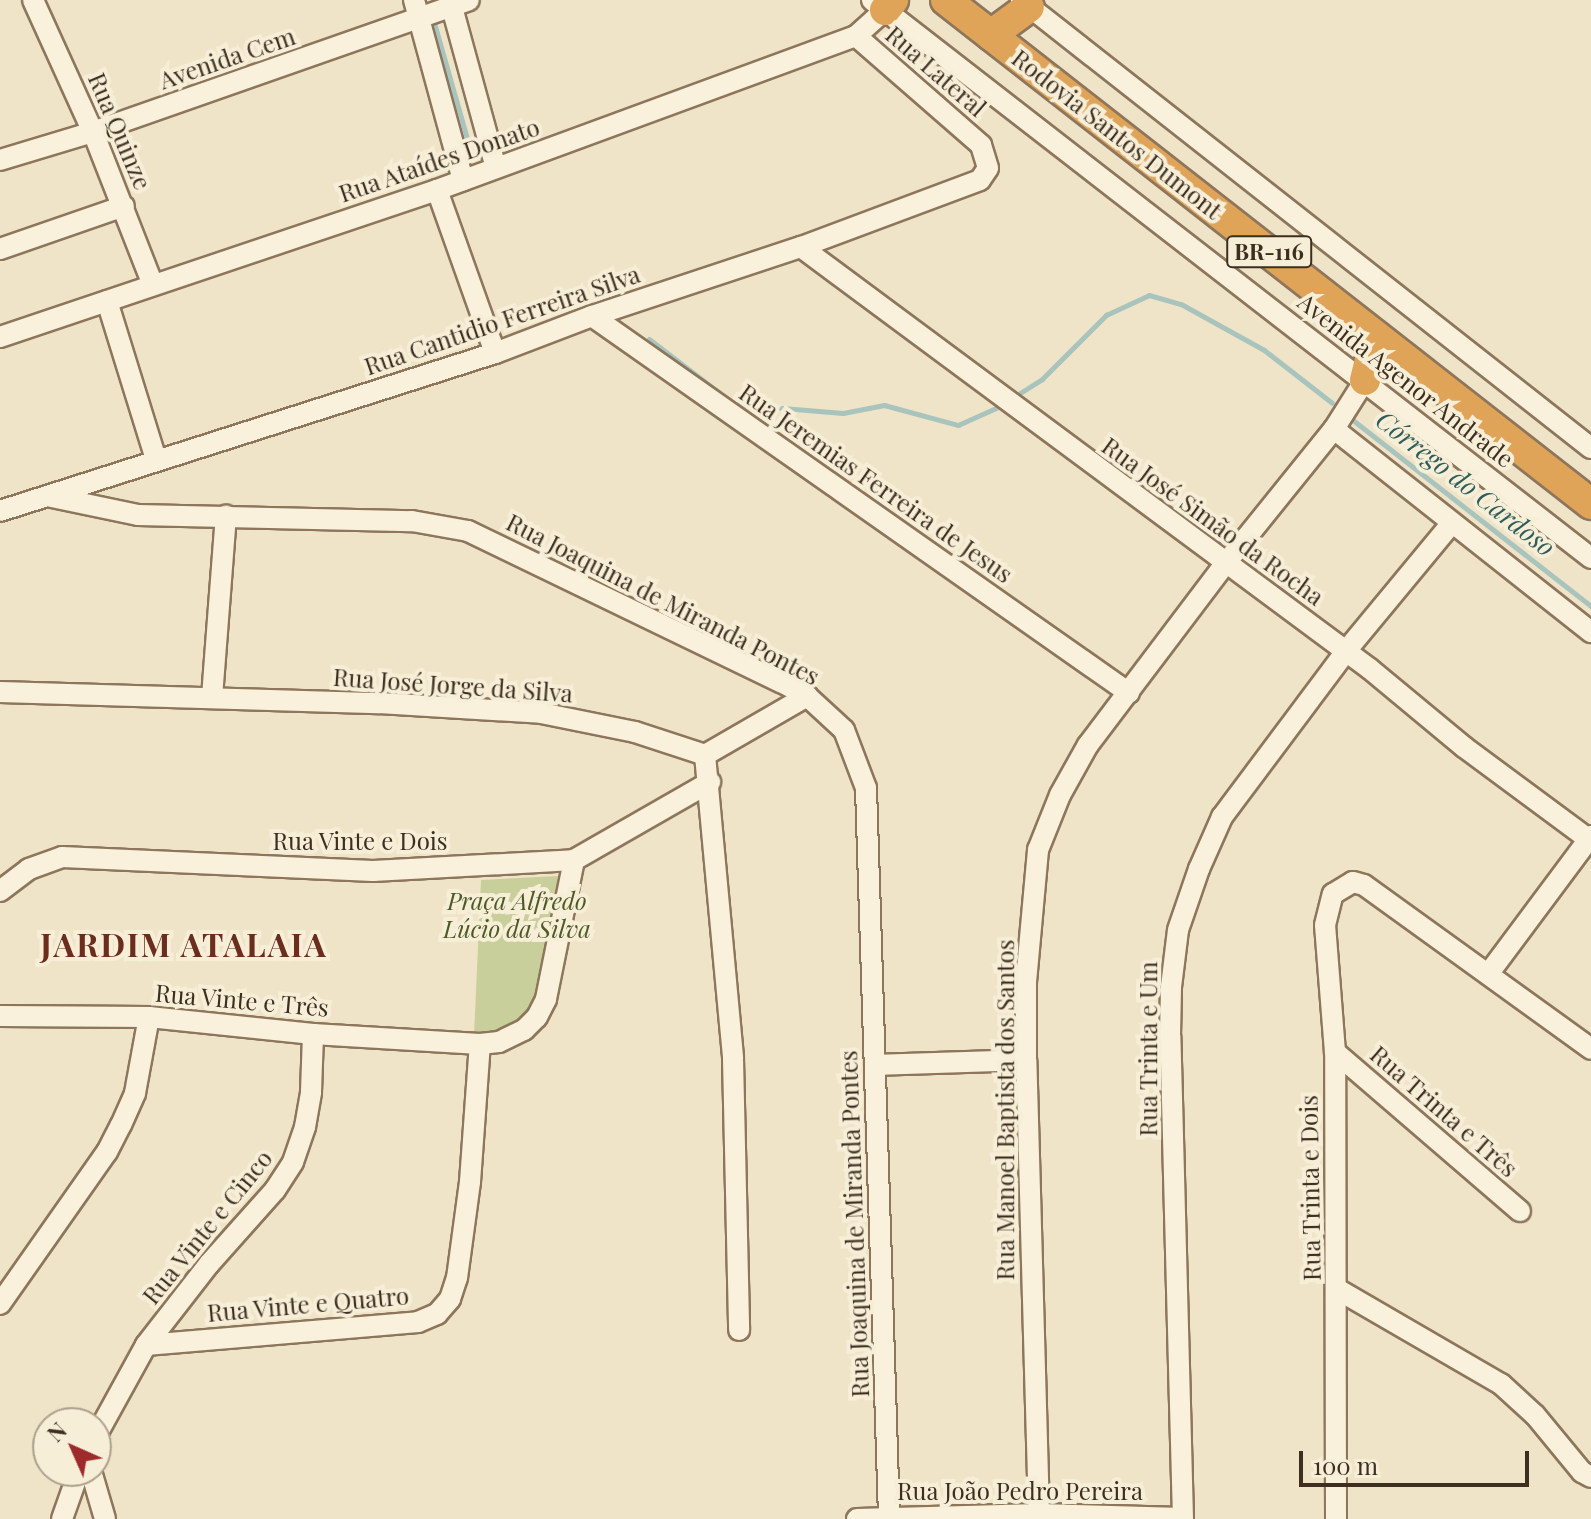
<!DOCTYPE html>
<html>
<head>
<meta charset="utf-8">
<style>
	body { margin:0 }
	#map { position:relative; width:1591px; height:1519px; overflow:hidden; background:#f0e4c8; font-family:"Playfair Display",serif }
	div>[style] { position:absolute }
	.green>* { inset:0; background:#c9cf9b }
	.stream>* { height:5px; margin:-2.5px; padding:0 2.5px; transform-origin:2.5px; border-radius:2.5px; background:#a9c4bc }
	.roads { filter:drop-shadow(2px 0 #8d765c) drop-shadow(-2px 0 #8d765c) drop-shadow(0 2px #8d765c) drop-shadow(0 -2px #8d765c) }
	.minor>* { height:20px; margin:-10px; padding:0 10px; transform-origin:10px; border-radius:10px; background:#faf1dc }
	.highway>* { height:30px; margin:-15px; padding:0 15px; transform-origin:15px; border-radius:15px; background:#e0a458 }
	span { translate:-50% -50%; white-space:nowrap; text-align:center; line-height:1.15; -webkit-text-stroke:8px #f7eed8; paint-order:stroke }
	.shield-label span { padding:2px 6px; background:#f7eed8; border:2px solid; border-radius:6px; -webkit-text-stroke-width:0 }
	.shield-label { font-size:22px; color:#3d2e20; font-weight:700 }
	.street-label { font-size:24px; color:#3d2e20 }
	.park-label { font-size:24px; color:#4d5a26; font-style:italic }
	.water-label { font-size:26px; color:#2f5d5a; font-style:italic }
	.district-label { font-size:32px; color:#6b2e1e; font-weight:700; letter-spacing:2px }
	.north { position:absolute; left:32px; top:1407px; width:80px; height:80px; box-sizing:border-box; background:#f7eed8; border:2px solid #ada18e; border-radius:50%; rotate:315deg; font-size:22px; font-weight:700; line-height:32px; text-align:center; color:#3d2e20 }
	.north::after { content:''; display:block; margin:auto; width:28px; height:36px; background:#9e2a2b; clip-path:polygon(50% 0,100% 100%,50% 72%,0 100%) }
	.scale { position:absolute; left:1299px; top:1451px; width:230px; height:36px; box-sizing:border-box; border:4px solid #3d2e20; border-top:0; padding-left:10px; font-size:24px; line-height:28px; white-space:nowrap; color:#3d2e20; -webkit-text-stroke:6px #f7eed8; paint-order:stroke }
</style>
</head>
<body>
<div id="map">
	<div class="green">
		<i style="clip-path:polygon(558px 876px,555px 913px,537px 1002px,518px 1022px,496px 1033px,474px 1035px,481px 880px)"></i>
	</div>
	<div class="stream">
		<i style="left:433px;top:19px;width:142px;rotate:74.1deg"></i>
		<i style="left:649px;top:339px;width:107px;rotate:37.4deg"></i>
		<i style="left:734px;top:404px;width:109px;rotate:4.7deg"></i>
		<i style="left:843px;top:413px;width:42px;rotate:-11deg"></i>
		<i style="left:884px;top:405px;width:77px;rotate:15.1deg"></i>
		<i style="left:958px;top:425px;width:44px;rotate:-24.2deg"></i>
		<i style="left:1020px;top:393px;width:26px;rotate:-32deg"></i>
		<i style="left:1042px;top:379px;width:91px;rotate:-45deg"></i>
		<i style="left:1106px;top:315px;width:47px;rotate:-24.9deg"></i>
		<i style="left:1149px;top:295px;width:33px;rotate:16deg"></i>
		<i style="left:1181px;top:304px;width:95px;rotate:29deg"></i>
		<i style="left:1264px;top:350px;width:86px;rotate:37.9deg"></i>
		<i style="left:1354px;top:421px;width:301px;rotate:38deg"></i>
	</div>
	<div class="roads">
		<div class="minor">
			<i style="left:33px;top:0;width:145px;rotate:65.6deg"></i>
			<i style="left:93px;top:132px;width:164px;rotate:68.6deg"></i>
			<i style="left:414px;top:0;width:187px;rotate:74.8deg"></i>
			<i style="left:450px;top:0;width:174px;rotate:74.7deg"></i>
			<i style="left:872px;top:0;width:910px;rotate:37.81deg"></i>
			<i style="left:1021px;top:0;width:725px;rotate:38.17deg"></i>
			<i style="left:0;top:160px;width:97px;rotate:-16.8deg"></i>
			<i style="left:93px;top:132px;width:398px;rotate:-19.3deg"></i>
			<i style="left:437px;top:190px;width:173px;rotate:70.4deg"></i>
			<i style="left:801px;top:247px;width:708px;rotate:36.56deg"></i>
			<i style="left:1370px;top:669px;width:122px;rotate:39.7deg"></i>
			<i style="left:1464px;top:747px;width:158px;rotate:36.5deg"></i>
			<i style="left:0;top:249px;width:131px;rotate:-19.1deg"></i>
			<i style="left:107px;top:301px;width:165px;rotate:72.8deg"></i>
			<i style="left:592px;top:316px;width:656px;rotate:35.07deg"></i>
			<i style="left:0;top:337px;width:461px;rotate:-18.6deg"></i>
			<i style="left:437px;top:190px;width:446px;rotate:-20.2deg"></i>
			<i style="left:856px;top:36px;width:39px;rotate:-42deg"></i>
			<i style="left:1334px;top:429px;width:328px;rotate:38.3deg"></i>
			<i style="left:47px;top:496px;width:93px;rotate:11.8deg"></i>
			<i style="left:138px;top:515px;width:274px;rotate:1.3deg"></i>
			<i style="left:412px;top:521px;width:57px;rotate:10.1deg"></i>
			<i style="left:468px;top:531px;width:348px;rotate:25.8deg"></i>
			<i style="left:781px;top:682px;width:30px;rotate:28deg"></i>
			<i style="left:807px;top:696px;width:50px;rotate:42.6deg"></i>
			<i style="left:844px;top:730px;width:62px;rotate:69.2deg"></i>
			<i style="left:866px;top:788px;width:729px;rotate:88.19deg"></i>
			<i style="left:0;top:511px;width:520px;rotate:-17.7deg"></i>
			<i style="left:495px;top:353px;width:104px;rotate:-20.9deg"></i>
			<i style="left:592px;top:316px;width:220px;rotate:-18.3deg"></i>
			<i style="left:801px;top:247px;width:191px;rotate:-20.5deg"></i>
			<i style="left:980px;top:180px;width:14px;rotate:-56deg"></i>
			<i style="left:988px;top:168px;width:24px;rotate:-107deg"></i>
			<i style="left:981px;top:145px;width:166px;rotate:-138.9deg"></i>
			<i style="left:0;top:692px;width:379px;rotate:1.7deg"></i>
			<i style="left:379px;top:703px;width:162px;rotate:3.5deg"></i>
			<i style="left:541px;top:713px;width:96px;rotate:11.4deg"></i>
			<i style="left:635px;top:732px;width:74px;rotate:18.2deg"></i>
			<i style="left:705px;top:755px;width:305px;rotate:84.7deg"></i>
			<i style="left:733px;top:1059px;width:271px;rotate:88.7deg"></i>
			<i style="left:212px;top:697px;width:182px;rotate:-85.6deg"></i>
			<i style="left:705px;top:755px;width:118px;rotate:-30deg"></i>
			<i style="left:0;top:891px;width:36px;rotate:-37deg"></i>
			<i style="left:29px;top:869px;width:35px;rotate:-20deg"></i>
			<i style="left:62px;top:857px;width:311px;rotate:2.6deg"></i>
			<i style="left:373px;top:871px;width:201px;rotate:-3.1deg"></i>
			<i style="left:574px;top:860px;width:157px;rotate:-29.8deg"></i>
			<i style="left:1489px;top:973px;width:171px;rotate:-53.3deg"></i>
			<i style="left:0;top:1016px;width:149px;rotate:0.4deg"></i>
			<i style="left:149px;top:1017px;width:165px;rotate:5.9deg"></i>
			<i style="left:313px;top:1034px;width:167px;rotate:3.4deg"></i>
			<i style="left:480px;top:1044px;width:19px;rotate:-6deg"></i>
			<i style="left:499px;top:1042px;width:28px;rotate:-26deg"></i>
			<i style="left:524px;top:1030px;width:18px;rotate:-45deg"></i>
			<i style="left:537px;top:1017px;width:20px;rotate:-63deg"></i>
			<i style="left:546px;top:999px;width:142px;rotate:-78.6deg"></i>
			<i style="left:1335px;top:1052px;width:244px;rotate:40.7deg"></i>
			<i style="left:875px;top:1065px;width:151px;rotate:-1.9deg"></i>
			<i style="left:1337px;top:1289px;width:190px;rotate:30.1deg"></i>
			<i style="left:1501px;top:1384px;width:46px;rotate:42.4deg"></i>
			<i style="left:1535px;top:1415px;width:74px;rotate:50.5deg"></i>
			<i style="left:1582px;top:1472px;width:10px;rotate:29deg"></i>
			<i style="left:0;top:1304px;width:186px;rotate:-54.9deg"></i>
			<i style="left:107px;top:1152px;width:30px;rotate:-63deg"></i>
			<i style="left:121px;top:1125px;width:35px;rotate:-66deg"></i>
			<i style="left:135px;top:1093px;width:77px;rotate:-79.6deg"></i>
			<i style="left:146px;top:1345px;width:273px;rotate:-4.8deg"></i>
			<i style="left:418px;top:1322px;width:21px;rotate:-23deg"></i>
			<i style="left:437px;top:1314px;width:20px;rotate:-49deg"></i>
			<i style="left:450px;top:1299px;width:22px;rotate:-72deg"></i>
			<i style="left:457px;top:1278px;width:97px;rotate:-82.3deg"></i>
			<i style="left:470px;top:1182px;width:138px;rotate:-85.9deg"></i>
			<i style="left:96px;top:1436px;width:104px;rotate:-61.2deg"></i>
			<i style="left:146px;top:1345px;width:103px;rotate:-52.1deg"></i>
			<i style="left:209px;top:1264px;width:99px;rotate:-48.3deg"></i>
			<i style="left:275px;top:1190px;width:33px;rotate:-57deg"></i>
			<i style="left:293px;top:1162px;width:37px;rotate:-71deg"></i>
			<i style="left:305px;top:1127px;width:36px;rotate:-80deg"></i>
			<i style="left:311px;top:1092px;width:58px;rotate:-88deg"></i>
			<i style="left:91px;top:1471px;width:50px;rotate:73.7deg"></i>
			<i style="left:1039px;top:1514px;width:454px;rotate:-91.6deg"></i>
			<i style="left:1026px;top:1060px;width:78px;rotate:-90deg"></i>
			<i style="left:1026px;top:982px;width:133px;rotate:-84.8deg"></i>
			<i style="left:1038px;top:850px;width:59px;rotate:-68.2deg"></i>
			<i style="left:1060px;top:795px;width:57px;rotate:-60.8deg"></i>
			<i style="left:1088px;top:745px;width:227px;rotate:-52.9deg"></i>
			<i style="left:1225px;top:564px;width:174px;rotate:-51.1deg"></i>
			<i style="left:1334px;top:429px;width:58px;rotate:-57.7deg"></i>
			<i style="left:62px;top:1519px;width:51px;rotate:-70.5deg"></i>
			<i style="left:857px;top:1519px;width:182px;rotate:-1.6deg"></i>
			<i style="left:1039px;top:1514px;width:143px;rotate:1.6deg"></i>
			<i style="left:1183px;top:1519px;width:483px;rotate:-91.5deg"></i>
			<i style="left:1170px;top:1036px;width:49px;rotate:-88.8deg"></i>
			<i style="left:1171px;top:987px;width:57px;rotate:-83deg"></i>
			<i style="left:1178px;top:930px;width:65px;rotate:-71deg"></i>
			<i style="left:1199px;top:869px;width:57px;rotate:-66.1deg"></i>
			<i style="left:1222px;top:817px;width:207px;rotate:-53.2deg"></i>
			<i style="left:1346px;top:651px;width:166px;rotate:-50.4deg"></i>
			<i style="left:1336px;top:1519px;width:467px;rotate:-90.1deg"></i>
			<i style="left:1335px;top:1052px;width:127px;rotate:-94.5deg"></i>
			<i style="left:1325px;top:925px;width:32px;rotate:-76deg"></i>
			<i style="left:1333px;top:894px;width:23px;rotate:-31deg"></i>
			<i style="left:1353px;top:882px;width:11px;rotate:15deg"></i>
			<i style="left:1364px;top:885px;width:280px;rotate:35.8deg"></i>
		</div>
		<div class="highway">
			<i style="left:946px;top:0;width:819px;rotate:38deg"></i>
			<i style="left:885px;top:10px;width:13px;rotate:-51deg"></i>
			<i style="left:991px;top:35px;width:47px;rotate:-36.4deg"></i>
			<i style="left:1365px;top:380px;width:45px;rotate:-76deg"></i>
		</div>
	</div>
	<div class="shield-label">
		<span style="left:1269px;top:252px">BR-116</span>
	</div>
	<div class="street-label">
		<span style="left:227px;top:58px;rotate:-19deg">Avenida Cem</span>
		<span style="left:936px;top:71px;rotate:41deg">Rua Lateral</span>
		<span style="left:120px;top:131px;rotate:67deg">Rua Quinze</span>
		<span style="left:1117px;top:134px;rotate:38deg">Rodovia Santos Dumont</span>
		<span style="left:439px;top:160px;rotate:-19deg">Rua Ataídes Donato</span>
		<span style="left:502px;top:320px;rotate:-19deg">Rua Cantidio Ferreira Silva</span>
		<span style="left:1406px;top:380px;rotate:38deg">Avenida Agenor Andrade</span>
		<span style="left:876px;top:483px;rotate:35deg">Rua Jeremias Ferreira de Jesus</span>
		<span style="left:1213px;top:521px;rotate:36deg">Rua José Simão da Rocha</span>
		<span style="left:663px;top:599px;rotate:27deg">Rua Joaquina de Miranda Pontes</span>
		<span style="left:453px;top:685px;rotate:4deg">Rua José Jorge da Silva</span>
		<span style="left:360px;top:841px">Rua Vinte e Dois</span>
		<span style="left:242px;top:1000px;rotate:5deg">Rua Vinte e Três</span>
		<span style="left:1148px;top:1049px;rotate:-90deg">Rua Trinta e Um</span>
		<span style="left:1005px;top:1110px;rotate:-90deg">Rua Manoel Baptista dos Santos</span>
		<span style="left:1444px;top:1111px;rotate:41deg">Rua Trinta e Três</span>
		<span style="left:1310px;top:1188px;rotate:-91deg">Rua Trinta e Dois</span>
		<span style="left:854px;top:1224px;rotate:-92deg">Rua Joaquina de Miranda Pontes</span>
		<span style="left:207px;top:1227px;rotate:-51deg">Rua Vinte e Cinco</span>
		<span style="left:308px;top:1304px;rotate:-5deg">Rua Vinte e Quatro</span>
		<span style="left:1020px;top:1491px">Rua João Pedro Pereira</span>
	</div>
	<div class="park-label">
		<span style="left:517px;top:915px">Praça Alfredo<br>Lúcio da Silva</span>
	</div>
	<div class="water-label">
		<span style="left:1466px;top:483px;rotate:38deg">Córrego do Cardoso</span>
	</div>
	<div class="district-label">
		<span style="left:184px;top:944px">JARDIM ATALAIA</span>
	</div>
	<div class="north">N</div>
	<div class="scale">100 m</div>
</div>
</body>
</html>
